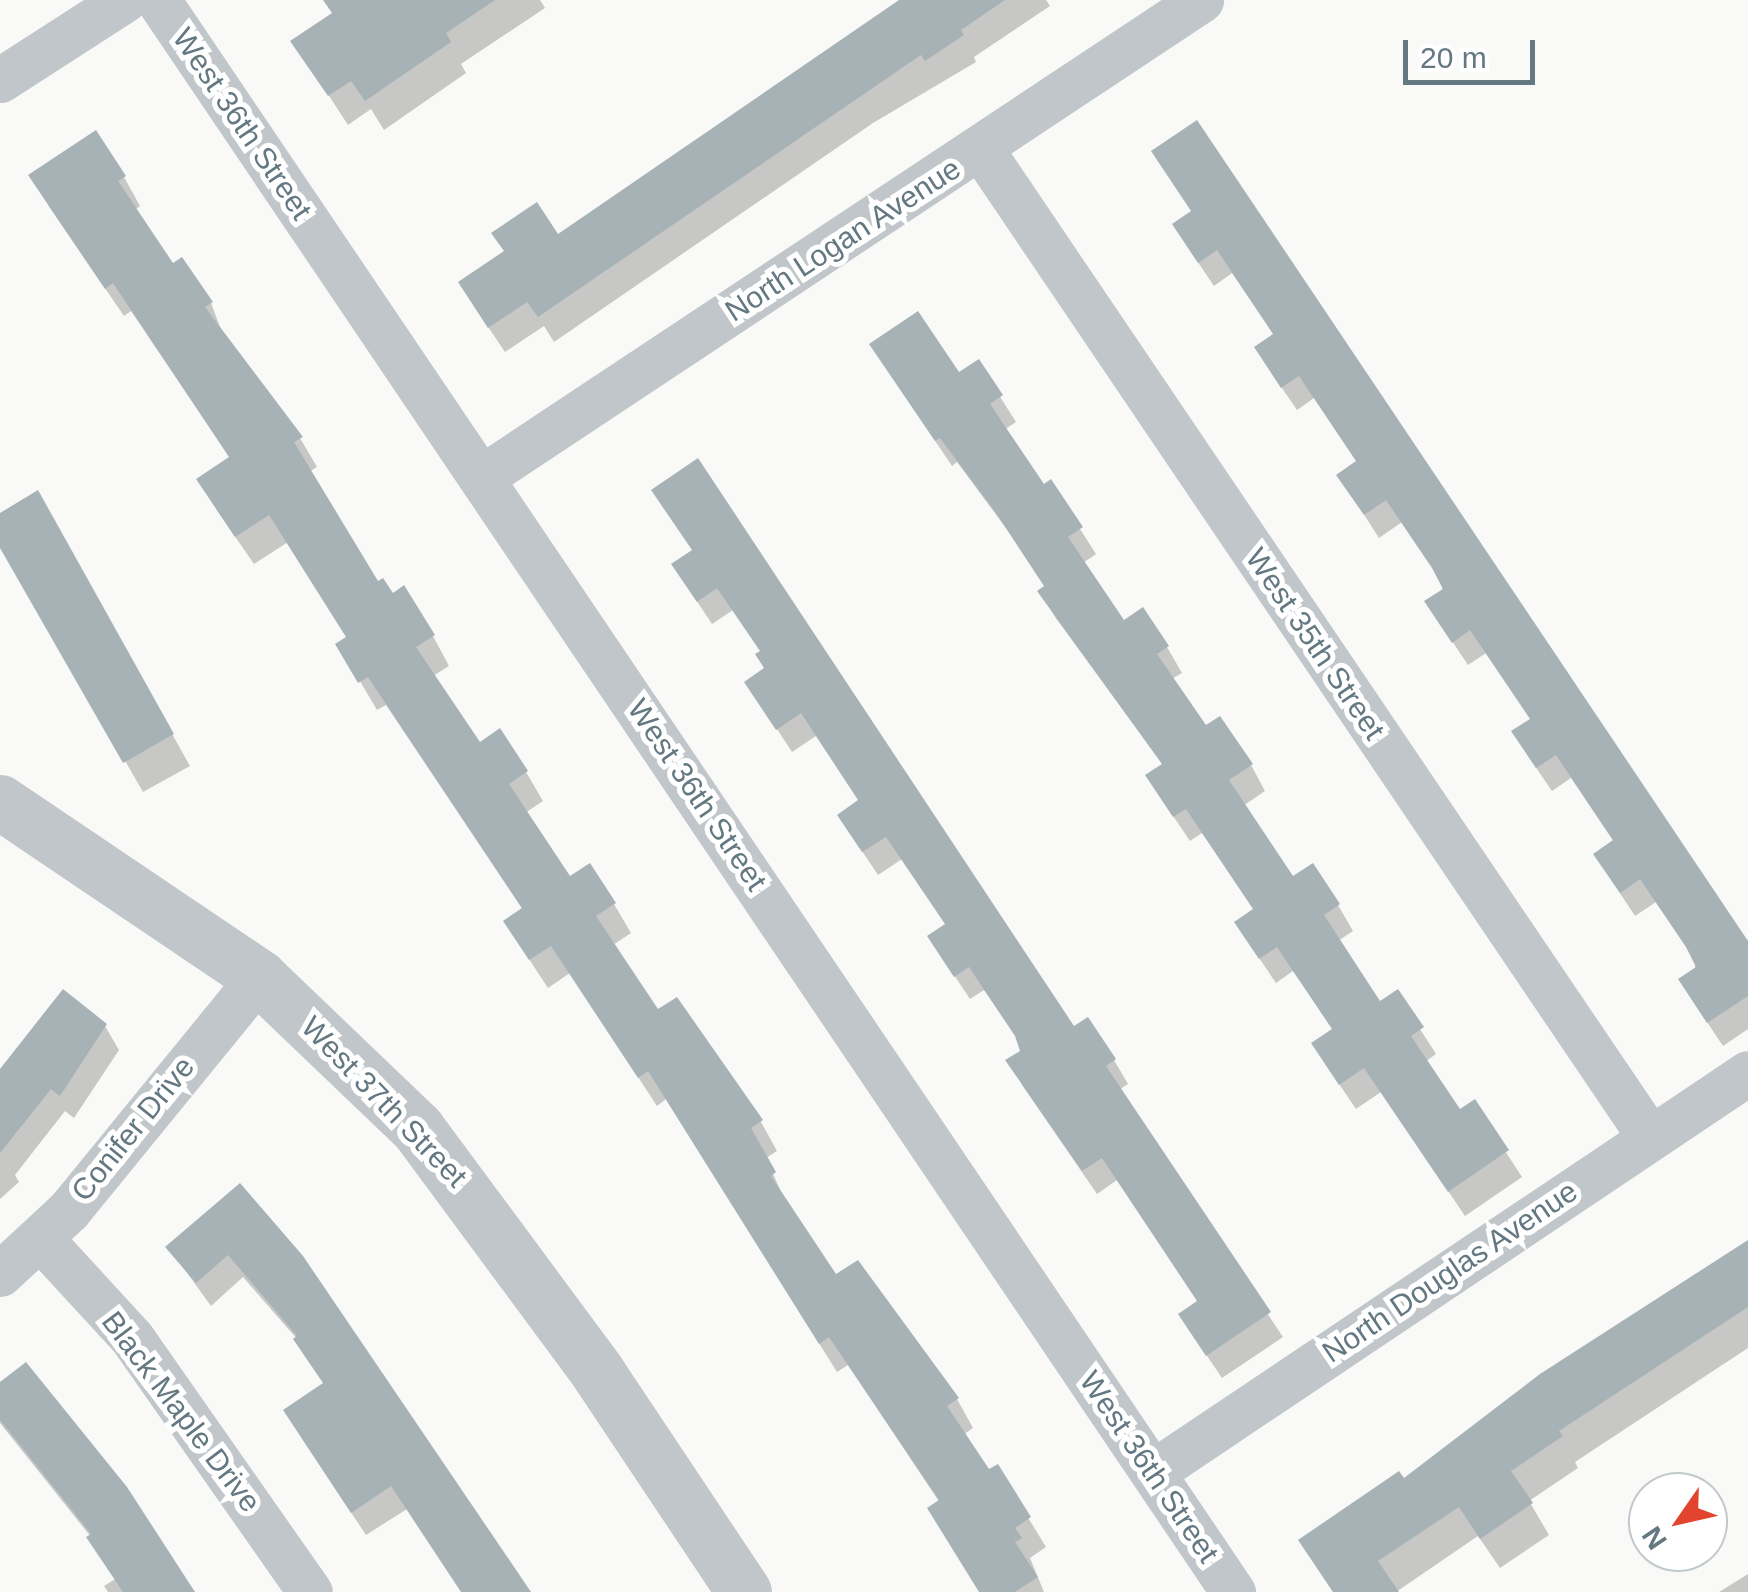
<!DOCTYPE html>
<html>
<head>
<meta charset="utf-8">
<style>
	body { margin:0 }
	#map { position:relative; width:1748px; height:1592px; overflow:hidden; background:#f9f9f7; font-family:Arial,sans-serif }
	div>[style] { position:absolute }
	.shadow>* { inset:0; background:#0003 }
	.building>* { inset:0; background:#a7b2b6 }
	.minor>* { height:45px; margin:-22.5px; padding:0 22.5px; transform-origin:22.5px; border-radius:22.5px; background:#c0c6c9 }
	.tertiary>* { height:55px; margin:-27.5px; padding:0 27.5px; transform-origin:27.5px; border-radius:27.5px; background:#c0c6c9 }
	span { translate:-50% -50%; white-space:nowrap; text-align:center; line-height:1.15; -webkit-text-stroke:10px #fff; paint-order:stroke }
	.street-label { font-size:30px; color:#647882 }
	.north { position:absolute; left:1628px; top:1472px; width:100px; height:100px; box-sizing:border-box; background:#fff; border:2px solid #c1c9cd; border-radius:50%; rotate:236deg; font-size:28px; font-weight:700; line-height:40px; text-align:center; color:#647882 }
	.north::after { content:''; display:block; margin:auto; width:35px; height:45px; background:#e2442e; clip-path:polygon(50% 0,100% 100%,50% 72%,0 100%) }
	.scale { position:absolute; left:1403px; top:40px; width:132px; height:45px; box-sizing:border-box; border:5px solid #647882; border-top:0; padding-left:12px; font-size:30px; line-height:35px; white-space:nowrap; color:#647882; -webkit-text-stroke:8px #fff; paint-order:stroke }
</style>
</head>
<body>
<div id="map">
	<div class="shadow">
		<i style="clip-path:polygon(332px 0,540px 0,545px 8px,461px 64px,466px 73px,384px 130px,371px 109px,348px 125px,294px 42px,334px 15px)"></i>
		<i style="clip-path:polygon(904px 0,1046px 0,1050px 6px,974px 57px,976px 62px,873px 123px,554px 342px,544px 326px,505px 352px,476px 309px,557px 237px)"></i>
		<i style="clip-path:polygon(124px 177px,140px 206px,135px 210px,172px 267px,211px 303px,223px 335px,300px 438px,317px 467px,309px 472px,377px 584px,433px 636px,449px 666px,433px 676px,479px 746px,526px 772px,543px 801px,525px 813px,569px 879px,614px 904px,631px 933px,613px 945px,657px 1013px,676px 1000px,761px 1122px,777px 1151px,766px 1158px,787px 1205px,835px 1277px,957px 1399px,973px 1428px,963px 1435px,988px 1472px,997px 1467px,1046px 1547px,1030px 1558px,1044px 1592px,981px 1592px,940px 1503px,848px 1365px,837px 1372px,666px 1099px,657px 1106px,570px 973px,548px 988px,523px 950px,523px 910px,386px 705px,377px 710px,338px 644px,348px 638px,288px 542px,254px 564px,216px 509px,231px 459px,131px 311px,124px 316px,48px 205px)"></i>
		<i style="clip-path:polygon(1193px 213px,1748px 946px,1748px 1029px,1723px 1046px,1695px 1004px,1695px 960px,1656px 902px,1635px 916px,1610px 878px,1614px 842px,1571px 778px,1552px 791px,1528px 756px,1532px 721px,1486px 653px,1468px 665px,1442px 626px,1442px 582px,1402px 522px,1379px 538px,1354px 499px,1358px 463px,1314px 398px,1297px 410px,1271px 372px,1275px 336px,1232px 273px,1214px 286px,1189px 249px)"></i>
		<i style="clip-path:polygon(978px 362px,1016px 422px,1004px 430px,1043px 487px,1050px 482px,1096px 554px,1083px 563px,1123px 623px,1167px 647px,1182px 673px,1172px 679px,1205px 729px,1251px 765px,1265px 791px,1243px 806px,1293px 880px,1338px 905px,1353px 931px,1338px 941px,1380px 1004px,1397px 993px,1436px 1054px,1425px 1062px,1460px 1113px,1474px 1103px,1522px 1177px,1465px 1216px,1381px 1092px,1356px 1109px,1329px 1069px,1334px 1031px,1293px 971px,1276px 983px,1253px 949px,1255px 911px,1202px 833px,1190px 841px,1163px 801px,1164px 766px,1055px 617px,1040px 592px,1046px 587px,1014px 539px,957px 462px,952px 466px,888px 371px,959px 375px)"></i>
		<i style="clip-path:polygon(37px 493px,190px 766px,143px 792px,0 544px,0 516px)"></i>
		<i style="clip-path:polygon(694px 552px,1073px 1030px,1114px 1060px,1128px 1084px,1119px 1090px,1283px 1337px,1222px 1378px,1195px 1338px,1199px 1302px,1117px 1180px,1097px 1194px,1022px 1085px,1020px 1042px,984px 990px,970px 999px,944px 960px,946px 925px,902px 859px,878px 875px,854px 839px,860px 802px,816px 736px,792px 752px,762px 706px,767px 670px,762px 653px,733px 610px,712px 624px,688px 588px)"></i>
		<i style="clip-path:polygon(105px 1026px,119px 1050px,74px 1118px,65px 1111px,15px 1175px,19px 1182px,0 1199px,0 1073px)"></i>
		<i style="clip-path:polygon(240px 1187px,528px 1592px,462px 1592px,407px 1509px,366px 1535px,300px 1435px,325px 1385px,297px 1339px,243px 1277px,211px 1306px,169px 1248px)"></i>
		<i style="clip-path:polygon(1748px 1243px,1748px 1348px,1575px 1462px,1578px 1468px,1529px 1501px,1549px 1535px,1500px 1568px,1478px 1536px,1396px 1592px,1333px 1592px,1301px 1540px,1403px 1481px)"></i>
		<i style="clip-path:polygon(0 1385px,189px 1592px,108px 1592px,104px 1586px,115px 1579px,91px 1537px,0 1423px)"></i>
		<i style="clip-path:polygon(1748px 1574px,1748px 1592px,1719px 1592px)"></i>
	</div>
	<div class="building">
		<i style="clip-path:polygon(323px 0,495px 0,446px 33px,451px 42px,365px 101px,351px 81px,328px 96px,290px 41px,332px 13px)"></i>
		<i style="clip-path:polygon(899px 0,1005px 0,961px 30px,964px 35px,925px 61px,921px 55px,538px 317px,527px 302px,488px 328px,458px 282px,504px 251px,491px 233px,537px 202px,558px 234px)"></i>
		<i style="clip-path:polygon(1197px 120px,1748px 941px,1748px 996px,1707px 1023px,1678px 979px,1696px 967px,1686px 947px,1640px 879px,1620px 893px,1593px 854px,1613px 840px,1556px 755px,1536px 768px,1511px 731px,1530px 719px,1470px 630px,1452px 643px,1424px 601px,1443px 589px,1432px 568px,1386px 500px,1364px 515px,1336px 475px,1356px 461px,1299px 376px,1281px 388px,1254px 347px,1273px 334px,1217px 250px,1198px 263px,1172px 224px,1191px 211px,1151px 151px)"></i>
		<i style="clip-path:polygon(96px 130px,126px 176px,118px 181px,173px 263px,182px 257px,213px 302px,205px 307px,303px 437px,294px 442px,378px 581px,383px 578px,393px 593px,404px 585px,435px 635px,416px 647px,480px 742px,500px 728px,528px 771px,509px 784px,570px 876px,590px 863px,616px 903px,596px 916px,658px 1009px,677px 997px,763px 1120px,751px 1128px,776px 1172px,771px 1176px,836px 1274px,858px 1260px,959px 1398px,947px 1406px,989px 1469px,998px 1464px,1031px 1517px,1015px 1528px,1022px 1538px,1015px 1542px,1038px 1577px,1015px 1592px,979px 1592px,927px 1508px,939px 1500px,829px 1337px,819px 1344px,648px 1071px,638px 1078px,551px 946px,529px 960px,503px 921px,522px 908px,368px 677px,358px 683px,335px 644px,346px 637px,269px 515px,235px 537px,196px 479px,229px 457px,113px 283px,105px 289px,28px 175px)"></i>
		<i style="clip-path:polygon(918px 311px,959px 372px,979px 359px,1003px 395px,990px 404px,1044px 484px,1051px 479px,1083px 527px,1068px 537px,1124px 620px,1143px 607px,1169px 646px,1157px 654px,1206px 725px,1220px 716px,1253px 764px,1229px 780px,1293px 876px,1313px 863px,1340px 904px,1324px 915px,1380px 1001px,1398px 989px,1424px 1027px,1411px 1036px,1460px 1109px,1475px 1099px,1509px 1150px,1448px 1192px,1364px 1068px,1339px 1085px,1311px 1043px,1332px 1029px,1277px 947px,1259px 959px,1234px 922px,1253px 909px,1186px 809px,1173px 817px,1145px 775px,1162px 764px,1037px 591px,1044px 586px,996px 513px,940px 438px,935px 441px,869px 344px)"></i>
		<i style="clip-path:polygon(698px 458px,1074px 1026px,1088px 1017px,1116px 1059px,1106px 1066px,1271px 1312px,1206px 1356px,1178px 1314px,1197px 1301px,1102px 1158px,1082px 1171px,1005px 1060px,1020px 1051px,1015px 1036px,969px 967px,954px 977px,927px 936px,945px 924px,886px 837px,862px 852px,837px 815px,858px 800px,801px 713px,776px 730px,744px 682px,764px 668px,755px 654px,760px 651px,717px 588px,697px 602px,671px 564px,692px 550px,651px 490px)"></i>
		<i style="clip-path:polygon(38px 490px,174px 734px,123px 763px,0 548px,0 513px)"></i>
		<i style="clip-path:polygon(63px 989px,107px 1024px,60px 1096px,51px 1089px,0 1153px,0 1069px)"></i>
		<i style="clip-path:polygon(240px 1183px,303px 1256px,531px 1592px,461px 1592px,391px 1486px,351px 1513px,283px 1410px,323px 1383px,293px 1339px,297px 1336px,228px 1255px,196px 1283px,165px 1247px)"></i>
		<i style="clip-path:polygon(1748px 1240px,1748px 1307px,1559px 1431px,1563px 1436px,1511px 1471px,1533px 1503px,1480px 1539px,1459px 1507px,1378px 1561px,1399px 1592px,1333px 1592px,1298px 1540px,1399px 1471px,1404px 1478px,1540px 1374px)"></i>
		<i style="clip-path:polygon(26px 1362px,127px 1487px,195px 1592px,123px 1592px,86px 1537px,91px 1534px,0 1420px,0 1382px)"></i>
	</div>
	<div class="minor">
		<i style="left:158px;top:0;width:1921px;rotate:55.97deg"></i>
		<i style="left:0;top:80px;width:148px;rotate:-32.8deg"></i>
		<i style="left:981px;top:149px;width:1194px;rotate:55.92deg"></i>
		<i style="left:482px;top:477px;width:863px;rotate:-33.56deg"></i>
		<i style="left:41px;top:1239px;width:134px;rotate:47.4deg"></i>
		<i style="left:132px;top:1338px;width:310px;rotate:55deg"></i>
		<i style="left:0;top:1274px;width:94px;rotate:-42.8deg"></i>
		<i style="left:69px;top:1210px;width:301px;rotate:-50.8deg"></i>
		<i style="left:1153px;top:1472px;width:716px;rotate:-33.85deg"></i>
	</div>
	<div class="tertiary">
		<i style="left:0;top:802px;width:313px;rotate:34deg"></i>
		<i style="left:259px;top:977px;width:219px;rotate:43.7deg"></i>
		<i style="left:417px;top:1128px;width:305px;rotate:53.5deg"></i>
		<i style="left:598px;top:1373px;width:263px;rotate:56.3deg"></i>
	</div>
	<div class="street-label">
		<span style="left:242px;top:124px;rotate:56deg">West 36th Street</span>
		<span style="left:843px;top:240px;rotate:-33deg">North Logan Avenue</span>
		<span style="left:1315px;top:644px;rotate:56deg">West 35th Street</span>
		<span style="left:697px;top:795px;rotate:56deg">West 36th Street</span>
		<span style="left:384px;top:1102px;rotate:46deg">West 37th Street</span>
		<span style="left:133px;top:1129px;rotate:-51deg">Conifer Drive</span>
		<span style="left:1450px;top:1272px;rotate:-34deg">North Douglas Avenue</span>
		<span style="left:181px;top:1412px;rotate:53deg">Black Maple Drive</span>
		<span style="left:1149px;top:1467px;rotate:56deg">West 36th Street</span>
	</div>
	<div class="north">N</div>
	<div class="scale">20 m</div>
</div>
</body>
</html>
